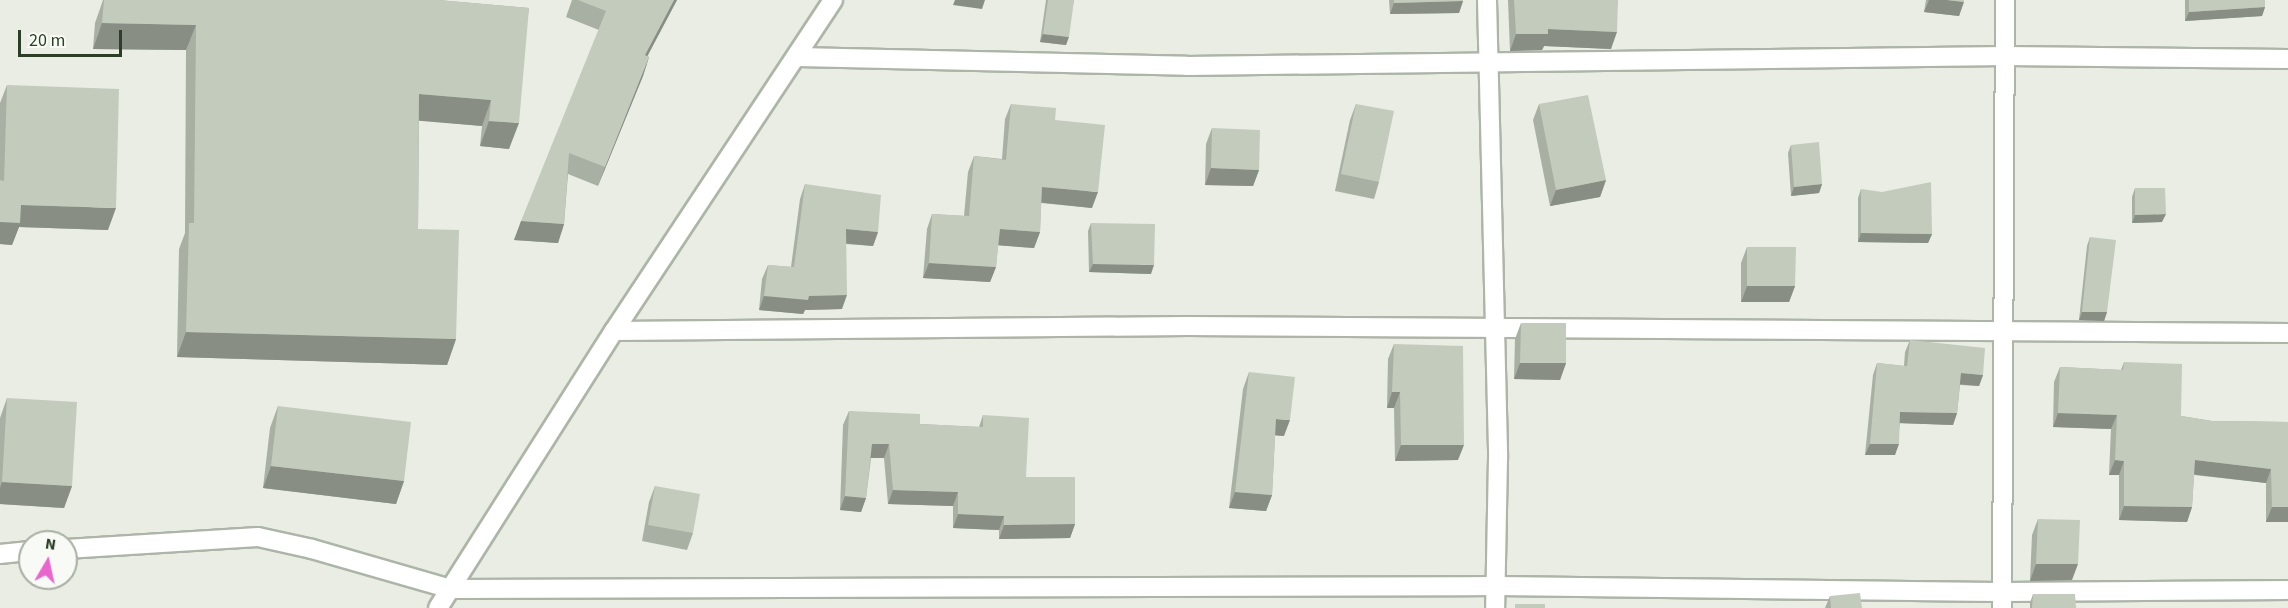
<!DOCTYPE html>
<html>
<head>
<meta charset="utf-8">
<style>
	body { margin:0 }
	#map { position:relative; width:2288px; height:608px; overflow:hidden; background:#e9ede4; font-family:"Source Sans 3",sans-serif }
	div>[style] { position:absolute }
	.roads { filter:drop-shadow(2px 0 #adb5a7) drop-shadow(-2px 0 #adb5a7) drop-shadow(0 2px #adb5a7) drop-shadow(0 -2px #adb5a7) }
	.minor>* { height:18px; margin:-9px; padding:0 9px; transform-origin:9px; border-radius:9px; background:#fff }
	.wall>* { inset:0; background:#a8afa3 }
	.shaded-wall>* { inset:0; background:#888e84 }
	.building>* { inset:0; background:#c3cbbd }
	span { translate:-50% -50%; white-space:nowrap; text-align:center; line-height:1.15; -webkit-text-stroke:5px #f7faf5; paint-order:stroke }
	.north { position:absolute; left:18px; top:530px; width:60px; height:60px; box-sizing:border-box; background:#f7faf5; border:2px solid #a6afa2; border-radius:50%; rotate:9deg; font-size:16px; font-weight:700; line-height:24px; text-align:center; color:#2c3e25 }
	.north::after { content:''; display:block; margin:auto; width:21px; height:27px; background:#eb65ce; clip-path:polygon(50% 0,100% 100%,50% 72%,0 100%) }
	.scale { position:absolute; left:18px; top:30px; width:104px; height:27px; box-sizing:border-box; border:3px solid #2c3e25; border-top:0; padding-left:8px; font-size:18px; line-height:21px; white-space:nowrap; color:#2c3e25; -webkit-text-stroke:4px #f7faf5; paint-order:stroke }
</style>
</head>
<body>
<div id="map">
	<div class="roads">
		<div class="minor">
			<i style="left:1487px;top:0;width:458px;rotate:88.6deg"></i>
			<i style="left:1498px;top:458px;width:150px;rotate:91.1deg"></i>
			<i style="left:798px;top:57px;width:389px;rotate:1.3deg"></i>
			<i style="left:1187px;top:66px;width:819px;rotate:-0.7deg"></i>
			<i style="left:2006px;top:56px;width:282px;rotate:0.6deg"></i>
			<i style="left:614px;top:331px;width:573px;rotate:-0.5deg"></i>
			<i style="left:1187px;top:326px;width:1101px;rotate:0.36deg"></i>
			<i style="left:66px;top:549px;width:192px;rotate:-3.6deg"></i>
			<i style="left:258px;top:537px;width:55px;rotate:12.5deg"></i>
			<i style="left:312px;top:549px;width:145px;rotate:16.1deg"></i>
			<i style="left:451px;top:589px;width:1046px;rotate:-0.16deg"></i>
			<i style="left:1497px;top:586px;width:505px;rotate:0.68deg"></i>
			<i style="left:2002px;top:592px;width:286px;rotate:-0.4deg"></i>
			<i style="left:0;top:554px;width:30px;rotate:-6deg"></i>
			<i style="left:438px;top:608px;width:328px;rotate:-57.6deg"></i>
			<i style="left:614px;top:331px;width:397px;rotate:-56.5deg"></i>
			<i style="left:2002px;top:608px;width:608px;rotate:-89.72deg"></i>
		</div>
	</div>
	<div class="wall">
		<i style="clip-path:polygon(103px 0,438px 0,529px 8px,509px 149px,480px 146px,482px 126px,419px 120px,418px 229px,456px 339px,447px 365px,177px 357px,179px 249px,185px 233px,186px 50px,93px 49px,95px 23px)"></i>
		<i style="clip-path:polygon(572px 0,677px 0,647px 56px,649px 57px,643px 76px,598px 186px,568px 174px,564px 224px,558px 243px,514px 240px,599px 30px,566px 17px)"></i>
		<i style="clip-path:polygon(1046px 0,1074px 0,1066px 45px,1040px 42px)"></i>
		<i style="clip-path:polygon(1389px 0,1463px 0,1463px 1px,1459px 13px,1390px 14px)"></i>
		<i style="clip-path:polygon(1508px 0,1618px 0,1611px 49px,1544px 46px,1542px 50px,1510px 51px)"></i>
		<i style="clip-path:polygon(1926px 0,1964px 0,1959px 16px,1924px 12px)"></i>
		<i style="clip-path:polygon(2185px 0,2265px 0,2265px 7px,2262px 16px,2185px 21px)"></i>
		<i style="clip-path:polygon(7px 85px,108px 230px,19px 227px,12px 245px,0 244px,0 103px)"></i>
		<i style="clip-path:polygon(1011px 104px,1055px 120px,1092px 208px,1041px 203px,1040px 232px,1034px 248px,998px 245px,996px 267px,990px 282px,923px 278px,927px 229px,932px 214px,964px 216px,968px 172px,974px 156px,1002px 159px,1005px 119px)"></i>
		<i style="clip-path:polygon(1356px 104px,1379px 182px,1374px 199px,1335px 191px,1350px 120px)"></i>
		<i style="clip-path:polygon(1539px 104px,1606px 180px,1600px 197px,1550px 206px,1533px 120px)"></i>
		<i style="clip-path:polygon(1212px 128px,1259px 170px,1253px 186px,1205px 185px,1206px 144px)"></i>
		<i style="clip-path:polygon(1791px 145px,1822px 184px,1819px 193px,1791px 196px,1788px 153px)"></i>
		<i style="clip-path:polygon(805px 184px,878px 232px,873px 246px,846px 244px,842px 309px,805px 310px,803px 314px,759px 310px,762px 279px,768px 265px,791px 267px,800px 199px)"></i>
		<i style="clip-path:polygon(2135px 188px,2162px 222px,2132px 223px,2132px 197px)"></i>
		<i style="clip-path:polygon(1861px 189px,1932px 234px,1928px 243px,1858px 242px,1858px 198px)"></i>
		<i style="clip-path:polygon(1091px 223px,1151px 274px,1089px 272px,1088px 231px)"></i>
		<i style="clip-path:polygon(2090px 237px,2107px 312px,2104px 321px,2079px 320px,2087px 246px)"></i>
		<i style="clip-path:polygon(1747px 247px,1795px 286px,1789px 302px,1741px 302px,1741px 263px)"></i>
		<i style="clip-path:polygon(1521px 323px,1566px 363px,1560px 380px,1514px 379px,1515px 339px)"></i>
		<i style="clip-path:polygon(1910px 340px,1983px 375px,1979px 386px,1960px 385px,1957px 413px,1953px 425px,1900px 423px,1895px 455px,1865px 455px,1873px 375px,1877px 363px,1904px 366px,1905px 352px)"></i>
		<i style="clip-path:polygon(1394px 344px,1458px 460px,1395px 461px,1394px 408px,1387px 408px,1388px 359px)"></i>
		<i style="clip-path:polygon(2124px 362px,2181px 416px,2212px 421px,2288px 422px,2288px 522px,2266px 522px,2266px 483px,2194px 475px,2192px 507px,2187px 522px,2119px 520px,2119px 475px,2109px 475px,2111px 429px,2053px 427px,2054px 382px,2060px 367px,2121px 370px)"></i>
		<i style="clip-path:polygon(1249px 372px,1284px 436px,1275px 435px,1272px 495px,1266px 511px,1229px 508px,1243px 389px)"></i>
		<i style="clip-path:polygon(7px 398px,72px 486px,64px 508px,0 504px,0 418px)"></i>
		<i style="clip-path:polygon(278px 406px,404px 481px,396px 504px,263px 488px,270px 428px)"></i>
		<i style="clip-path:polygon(849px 411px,920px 424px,979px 427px,983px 415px,1026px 477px,1075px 524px,1070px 538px,999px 539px,999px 530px,953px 528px,953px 506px,888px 504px,884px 458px,871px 458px,866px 498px,861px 512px,840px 510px,843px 425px)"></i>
		<i style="clip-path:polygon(655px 486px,693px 533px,687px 550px,642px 541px,649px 502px)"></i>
		<i style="clip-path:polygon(2038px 519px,2072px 580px,2030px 581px,2032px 535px)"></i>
		<i style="clip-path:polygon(2033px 594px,2076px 608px,2030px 608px,2030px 603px)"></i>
		<i style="clip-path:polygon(1830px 596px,1862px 608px,1825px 608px)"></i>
	</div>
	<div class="shaded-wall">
		<i style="clip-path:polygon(674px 0,677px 0,638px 74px,645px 55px)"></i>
		<i style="clip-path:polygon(955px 0,985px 0,982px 9px,953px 5px)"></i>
		<i style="clip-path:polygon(1929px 0,1947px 0,1964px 2px,1959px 16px,1924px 12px)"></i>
		<i style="clip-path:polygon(1463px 1px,1459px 13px,1390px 14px,1394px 3px)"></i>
		<i style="clip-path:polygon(2265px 7px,2262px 16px,2185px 21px,2189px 12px)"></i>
		<i style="clip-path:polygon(102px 23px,196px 25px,186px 50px,93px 49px)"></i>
		<i style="clip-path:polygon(1548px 29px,1617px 32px,1611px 49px,1544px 46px,1542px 50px,1510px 51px,1516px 34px)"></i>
		<i style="clip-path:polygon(1043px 34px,1069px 37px,1066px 45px,1040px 42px)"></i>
		<i style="clip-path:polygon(649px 57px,643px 76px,598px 186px,605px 167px)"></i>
		<i style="clip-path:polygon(419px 94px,491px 100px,482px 126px,410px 120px)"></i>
		<i style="clip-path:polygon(489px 121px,519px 123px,509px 149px,480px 146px)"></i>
		<i style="clip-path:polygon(1211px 168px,1259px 170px,1253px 186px,1205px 185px)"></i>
		<i style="clip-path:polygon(1606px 180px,1600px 197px,1550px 206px,1556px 190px)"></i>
		<i style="clip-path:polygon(1822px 184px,1819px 193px,1791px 196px,1794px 187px)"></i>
		<i style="clip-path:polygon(1042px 187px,1098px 192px,1092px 208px,1036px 202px)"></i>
		<i style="clip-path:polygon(21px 205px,116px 208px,108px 230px,19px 227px,12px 245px,0 244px,0 222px)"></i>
		<i style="clip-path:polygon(2166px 214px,2162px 222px,2132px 223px,2135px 215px)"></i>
		<i style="clip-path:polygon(521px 221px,564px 224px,558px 243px,514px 240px)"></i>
		<i style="clip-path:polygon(846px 229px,878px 232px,873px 246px,841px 243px)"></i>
		<i style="clip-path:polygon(1000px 229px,1040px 232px,1034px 248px,994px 245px)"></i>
		<i style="clip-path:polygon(1861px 233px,1932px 234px,1928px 243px,1858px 242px)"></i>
		<i style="clip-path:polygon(929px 263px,996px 267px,990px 282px,923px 278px)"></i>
		<i style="clip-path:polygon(1093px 264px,1154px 265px,1151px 274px,1089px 272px)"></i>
		<i style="clip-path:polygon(1747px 286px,1795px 286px,1789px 302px,1741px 302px)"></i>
		<i style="clip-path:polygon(847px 295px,842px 309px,805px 310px,803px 314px,759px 310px,764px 296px)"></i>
		<i style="clip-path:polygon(2082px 312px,2107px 312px,2104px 321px,2079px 320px)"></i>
		<i style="clip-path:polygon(186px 332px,456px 339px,447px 365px,177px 357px)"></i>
		<i style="clip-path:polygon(1520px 363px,1566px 363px,1560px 380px,1514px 379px)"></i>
		<i style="clip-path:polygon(1961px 373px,1983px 375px,1979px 386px,1957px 384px)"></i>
		<i style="clip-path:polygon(1392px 392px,1400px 392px,1394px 408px,1387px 408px)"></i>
		<i style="clip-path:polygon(1900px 412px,1957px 413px,1953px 425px,1896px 423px)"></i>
		<i style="clip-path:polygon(2058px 413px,2117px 415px,2111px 429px,2053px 427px)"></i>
		<i style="clip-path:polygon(1276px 419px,1290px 420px,1284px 436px,1270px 435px)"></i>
		<i style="clip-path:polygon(872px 444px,889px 444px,884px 458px,867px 458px)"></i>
		<i style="clip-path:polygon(1870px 444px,1899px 444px,1895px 455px,1865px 455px)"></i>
		<i style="clip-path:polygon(1401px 445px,1464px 445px,1458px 460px,1395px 461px)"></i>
		<i style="clip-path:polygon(2115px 460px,2124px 461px,2119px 475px,2109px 475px)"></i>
		<i style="clip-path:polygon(2195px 460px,2271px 469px,2266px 483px,2190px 474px)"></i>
		<i style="clip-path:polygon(271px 466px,404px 481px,396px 504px,263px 488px)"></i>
		<i style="clip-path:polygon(2px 482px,72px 486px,64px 508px,0 504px,0 488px)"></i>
		<i style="clip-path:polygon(893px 490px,958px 492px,953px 506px,888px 504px)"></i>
		<i style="clip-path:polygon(1235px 492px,1272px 495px,1266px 511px,1229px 508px)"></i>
		<i style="clip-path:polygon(845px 496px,866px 498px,861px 512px,840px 510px)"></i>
		<i style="clip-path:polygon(2124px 506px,2192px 507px,2187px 522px,2119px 520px)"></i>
		<i style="clip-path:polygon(2272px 507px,2288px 507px,2288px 522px,2266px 522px)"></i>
		<i style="clip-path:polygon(958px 514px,1004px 516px,999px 530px,953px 528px)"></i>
		<i style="clip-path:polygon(1075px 524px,1070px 538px,999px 539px,1004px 525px)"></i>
		<i style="clip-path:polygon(2036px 564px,2078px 564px,2072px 580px,2030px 581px)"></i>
	</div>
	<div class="building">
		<i style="clip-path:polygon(104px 0,438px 0,529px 8px,519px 123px,489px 121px,491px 100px,419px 94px,418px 229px,459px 230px,456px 339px,186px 332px,189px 223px,194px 223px,196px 25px,102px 23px)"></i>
		<i style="clip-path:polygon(578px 0,674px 0,645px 55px,649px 57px,605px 167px,569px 153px,564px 224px,521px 221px,606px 11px)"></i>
		<i style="clip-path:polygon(1048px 0,1074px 0,1069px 37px,1043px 34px)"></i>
		<i style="clip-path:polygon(1394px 0,1463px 0,1463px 1px,1394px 3px)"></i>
		<i style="clip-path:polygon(1514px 0,1618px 0,1617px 32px,1548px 29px,1548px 34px,1516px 34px)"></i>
		<i style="clip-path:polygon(1947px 0,1964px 0,1964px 2px)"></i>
		<i style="clip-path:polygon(2189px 0,2265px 0,2265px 7px,2189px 12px)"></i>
		<i style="clip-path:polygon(7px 85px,119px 89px,116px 208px,21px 205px,20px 223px,0 222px,0 180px,4px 181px)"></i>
		<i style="clip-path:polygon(1588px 95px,1606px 180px,1556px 190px,1539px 104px)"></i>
		<i style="clip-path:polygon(1011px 104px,1056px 108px,1055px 120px,1105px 125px,1098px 192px,1042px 187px,1040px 232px,1000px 229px,996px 267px,929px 263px,932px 214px,969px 216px,974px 156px,1006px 160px)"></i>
		<i style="clip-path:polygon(1356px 104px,1394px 111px,1379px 182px,1341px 174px)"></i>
		<i style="clip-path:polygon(1212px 128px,1260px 130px,1259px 170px,1211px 168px)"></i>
		<i style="clip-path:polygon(1819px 142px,1822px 184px,1794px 187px,1791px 145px)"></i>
		<i style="clip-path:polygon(1931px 182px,1932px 234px,1861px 233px,1861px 189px,1882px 192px)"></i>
		<i style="clip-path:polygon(805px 184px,881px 195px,878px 232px,846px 229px,847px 295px,809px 296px,808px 300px,764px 296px,768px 265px,794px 267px)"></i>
		<i style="clip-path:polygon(2135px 188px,2165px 188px,2166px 214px,2135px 215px)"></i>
		<i style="clip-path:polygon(1091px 223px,1155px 224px,1154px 265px,1093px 264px)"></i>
		<i style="clip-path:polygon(2090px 237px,2116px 240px,2107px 312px,2082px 312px)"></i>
		<i style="clip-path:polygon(1747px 247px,1796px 247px,1795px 286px,1747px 286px)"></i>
		<i style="clip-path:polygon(1521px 323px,1566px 323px,1566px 363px,1520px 363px)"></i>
		<i style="clip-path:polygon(1910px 340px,1985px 348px,1983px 375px,1961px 373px,1957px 413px,1900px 412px,1899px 444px,1870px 444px,1877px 363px,1907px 366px)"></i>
		<i style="clip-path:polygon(1394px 344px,1463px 346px,1464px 445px,1401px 445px,1400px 392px,1392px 392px)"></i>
		<i style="clip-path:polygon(2124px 362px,2182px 364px,2181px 416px,2212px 421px,2288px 422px,2288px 507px,2272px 507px,2271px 469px,2195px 460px,2192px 507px,2124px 506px,2124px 461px,2115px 460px,2117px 415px,2058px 413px,2060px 367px,2123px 370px)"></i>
		<i style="clip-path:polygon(1249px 372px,1295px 377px,1290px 420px,1276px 419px,1272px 495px,1235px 492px)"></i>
		<i style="clip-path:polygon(7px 398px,77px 402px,72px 486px,2px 482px)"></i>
		<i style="clip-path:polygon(278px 406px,411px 422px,404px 481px,271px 466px)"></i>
		<i style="clip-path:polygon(849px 411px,920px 414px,920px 424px,983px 427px,983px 415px,1029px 418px,1026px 477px,1075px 477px,1075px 524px,1004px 525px,1004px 516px,958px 514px,958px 492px,893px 490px,889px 444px,872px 444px,866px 498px,845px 496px)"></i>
		<i style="clip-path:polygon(655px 486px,700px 494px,693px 533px,648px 525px)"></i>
		<i style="clip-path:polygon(2038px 519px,2080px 520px,2078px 564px,2036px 564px)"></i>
		<i style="clip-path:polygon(1860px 593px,1862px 608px,1831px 608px,1830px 596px)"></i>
		<i style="clip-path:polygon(2033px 594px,2075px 594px,2076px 608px,2032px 608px)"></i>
		<i style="clip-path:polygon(1515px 604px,1545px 604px,1545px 608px,1515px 608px)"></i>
	</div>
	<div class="north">N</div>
	<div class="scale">20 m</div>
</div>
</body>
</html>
